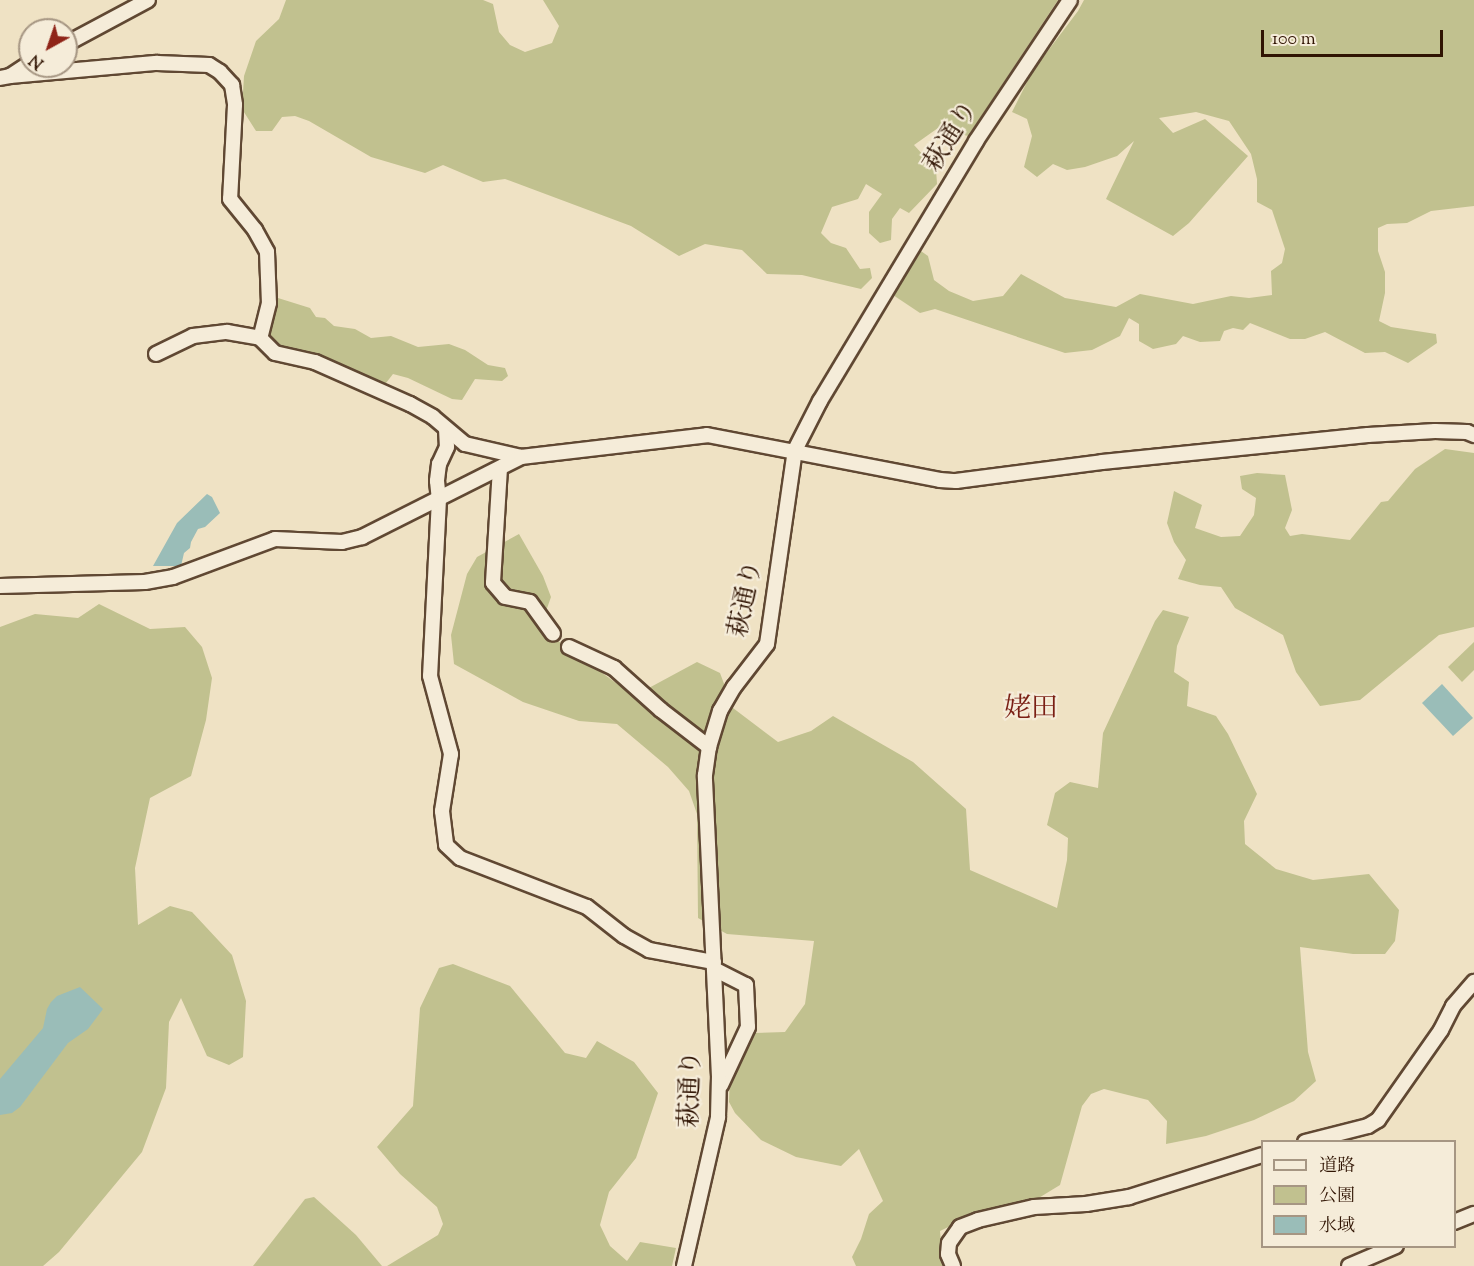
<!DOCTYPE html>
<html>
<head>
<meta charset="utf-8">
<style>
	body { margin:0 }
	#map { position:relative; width:1474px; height:1266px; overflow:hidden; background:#efe2c4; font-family:"Sorts Mill Goudy","Noto Serif JP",serif }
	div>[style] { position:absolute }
	.green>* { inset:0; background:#c1c18f }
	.water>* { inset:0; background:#9abdb8 }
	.roads { filter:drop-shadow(2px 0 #604833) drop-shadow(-2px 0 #604833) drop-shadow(0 2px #604833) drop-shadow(0 -2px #604833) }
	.minor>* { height:14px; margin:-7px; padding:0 7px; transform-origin:7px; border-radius:7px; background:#f5ecd9 }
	span { translate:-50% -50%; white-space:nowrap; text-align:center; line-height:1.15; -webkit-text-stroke:4.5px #f5ecd9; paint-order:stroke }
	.street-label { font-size:26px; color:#301403 }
	.neighbourhood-label { font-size:27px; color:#7a1f14 }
	.legend { position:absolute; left:1261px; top:1140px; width:195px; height:108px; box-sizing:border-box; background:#f5ecd9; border:2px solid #a69683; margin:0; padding:8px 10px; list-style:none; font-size:18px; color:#301403 }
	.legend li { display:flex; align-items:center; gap:12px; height:30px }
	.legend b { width:30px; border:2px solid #a69683 }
	.north { position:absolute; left:18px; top:18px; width:60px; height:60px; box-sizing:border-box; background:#f5ecd9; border:2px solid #a69683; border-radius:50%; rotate:220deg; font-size:16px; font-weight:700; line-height:24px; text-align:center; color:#301403 }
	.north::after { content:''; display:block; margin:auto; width:21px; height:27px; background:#8f2418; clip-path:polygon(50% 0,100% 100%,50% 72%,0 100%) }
	.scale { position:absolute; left:1261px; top:30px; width:182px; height:27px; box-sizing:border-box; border:3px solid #301403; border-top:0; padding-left:8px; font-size:18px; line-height:21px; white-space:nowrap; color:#301403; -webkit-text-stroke:4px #f5ecd9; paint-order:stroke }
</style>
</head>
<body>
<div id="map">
	<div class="green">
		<i style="clip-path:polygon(286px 0,483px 0,493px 4px,499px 32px,510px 45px,525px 52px,552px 43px,559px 26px,543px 0,1058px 0,968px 136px,938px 128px,914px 145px,936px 169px,937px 184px,909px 213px,900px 208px,892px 219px,891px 240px,880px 243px,869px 233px,869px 212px,882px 194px,866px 184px,858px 199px,832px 207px,821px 233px,831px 243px,846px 248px,860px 269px,870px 268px,872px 278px,861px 289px,802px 275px,767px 274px,742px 250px,705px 244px,679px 256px,631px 226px,505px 179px,483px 182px,443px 165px,425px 173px,371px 157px,309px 121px,295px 116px,282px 117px,272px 131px,256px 131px,242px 109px,244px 76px,256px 41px,279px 19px)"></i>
		<i style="clip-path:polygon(1084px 0,1474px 0,1474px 206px,1431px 211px,1407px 223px,1387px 224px,1378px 228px,1378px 251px,1385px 272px,1385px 293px,1379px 321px,1391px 327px,1436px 334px,1437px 343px,1408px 363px,1385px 352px,1365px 353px,1325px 332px,1305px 339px,1290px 339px,1250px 323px,1243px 330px,1233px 328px,1224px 331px,1220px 341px,1200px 342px,1183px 336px,1176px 344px,1153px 349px,1139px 341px,1139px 324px,1129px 318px,1120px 336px,1092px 350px,1065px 353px,935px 309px,920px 313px,893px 295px,896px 284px,918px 249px,928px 256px,934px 280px,949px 291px,973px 301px,1003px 296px,1021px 274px,1065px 298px,1116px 307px,1140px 294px,1193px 304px,1231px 296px,1249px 298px,1272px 295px,1271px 271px,1282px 263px,1285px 249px,1272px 210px,1257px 202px,1257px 179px,1251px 154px,1229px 121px,1196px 112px,1159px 118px,1173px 133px,1205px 119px,1248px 156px,1189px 223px,1173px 236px,1106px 199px,1134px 141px,1117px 156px,1085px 167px,1067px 170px,1053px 164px,1037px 177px,1024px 167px,1032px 136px,1027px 119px,1012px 112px,1032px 72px,1078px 11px)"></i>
		<i style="clip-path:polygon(278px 298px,310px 308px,316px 317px,325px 318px,334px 326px,355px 329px,371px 338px,391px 336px,418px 347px,449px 344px,465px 350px,488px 365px,505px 368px,508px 376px,502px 381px,475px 379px,462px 400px,452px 399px,408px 378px,393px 374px,386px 383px,381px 384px,278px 348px,272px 343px,268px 331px,273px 303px)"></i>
		<i style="clip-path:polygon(1445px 449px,1474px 453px,1474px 627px,1439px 635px,1360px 700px,1320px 706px,1296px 672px,1283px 635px,1235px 608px,1221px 587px,1200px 585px,1178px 579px,1186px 560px,1174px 542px,1167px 523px,1174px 491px,1202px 505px,1195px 528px,1221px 537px,1240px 536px,1254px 515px,1256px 498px,1242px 489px,1240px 476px,1257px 473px,1285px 475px,1292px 510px,1285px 528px,1290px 536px,1302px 534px,1350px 540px,1381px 502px,1388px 501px,1415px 469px)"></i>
		<i style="clip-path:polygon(519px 534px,543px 576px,551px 597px,540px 628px,634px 696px,697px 662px,720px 673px,733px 708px,778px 742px,811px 731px,833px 716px,913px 762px,966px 809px,970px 870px,1057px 908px,1067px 860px,1068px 838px,1047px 825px,1055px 793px,1070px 782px,1098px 788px,1103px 733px,1155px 621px,1163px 610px,1189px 617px,1177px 646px,1174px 672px,1189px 682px,1187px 706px,1216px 716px,1228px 734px,1257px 794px,1244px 821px,1245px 844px,1276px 869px,1313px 880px,1369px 874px,1399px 910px,1395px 941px,1385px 954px,1353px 954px,1300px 947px,1308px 1052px,1316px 1081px,1294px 1101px,1254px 1120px,1206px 1136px,1166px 1144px,1167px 1121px,1148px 1100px,1104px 1089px,1091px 1094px,1082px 1106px,1060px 1185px,1032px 1202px,969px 1217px,940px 1231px,943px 1266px,856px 1266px,852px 1257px,861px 1239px,869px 1214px,883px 1201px,859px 1149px,841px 1166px,796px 1157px,761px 1140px,735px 1113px,729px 1102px,730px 1073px,752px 1033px,785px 1032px,805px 1004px,814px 941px,727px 934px,698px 918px,697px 814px,689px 791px,668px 767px,617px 724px,579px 721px,523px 702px,454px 664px,451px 635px,467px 574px,477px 557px)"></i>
		<i style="clip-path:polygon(99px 604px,150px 629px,185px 627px,202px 647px,212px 678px,206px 720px,191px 776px,150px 798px,135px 868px,138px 925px,170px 906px,192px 912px,232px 955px,246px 1001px,243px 1057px,229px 1065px,207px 1056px,181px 998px,169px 1022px,166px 1088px,142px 1152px,59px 1252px,43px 1266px,0 1266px,0 627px,35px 614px,78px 618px)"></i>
		<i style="clip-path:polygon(1474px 642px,1474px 670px,1462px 682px,1448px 667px)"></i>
		<i style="clip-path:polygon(453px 964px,510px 986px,565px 1053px,586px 1058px,597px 1041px,634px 1062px,658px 1093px,636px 1158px,609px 1192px,600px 1225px,610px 1246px,627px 1261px,640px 1242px,676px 1248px,672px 1266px,387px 1266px,438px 1235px,443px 1224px,437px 1207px,400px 1174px,377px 1147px,413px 1106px,420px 1008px,439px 968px)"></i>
		<i style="clip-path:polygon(314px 1197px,356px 1235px,382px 1266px,253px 1266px,305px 1199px)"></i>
	</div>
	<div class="water">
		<i style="clip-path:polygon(207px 494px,212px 497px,220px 513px,205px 527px,198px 529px,191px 542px,190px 548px,184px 553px,181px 566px,153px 566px,177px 523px)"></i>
		<i style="clip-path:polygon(1442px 684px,1473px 718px,1453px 736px,1422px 703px)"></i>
		<i style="clip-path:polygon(80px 987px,103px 1009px,88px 1029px,68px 1043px,20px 1107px,12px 1113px,0 1115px,0 1079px,43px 1028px,47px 1009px,51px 1002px,57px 996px)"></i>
	</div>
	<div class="roads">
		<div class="minor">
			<i style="left:66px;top:44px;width:93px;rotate:-28.2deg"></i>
			<i style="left:10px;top:76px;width:148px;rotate:-5.1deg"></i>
			<i style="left:157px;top:63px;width:52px;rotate:2.2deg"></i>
			<i style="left:209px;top:65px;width:13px;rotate:32deg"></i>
			<i style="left:220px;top:72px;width:18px;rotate:47deg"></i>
			<i style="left:232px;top:85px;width:20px;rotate:81deg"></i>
			<i style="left:235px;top:105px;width:94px;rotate:93deg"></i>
			<i style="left:230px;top:199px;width:40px;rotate:51deg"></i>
			<i style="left:255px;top:230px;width:25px;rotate:61deg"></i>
			<i style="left:267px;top:252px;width:51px;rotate:87.8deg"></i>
			<i style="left:269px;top:303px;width:36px;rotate:104deg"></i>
			<i style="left:260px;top:338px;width:21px;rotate:45deg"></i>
			<i style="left:275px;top:353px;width:41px;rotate:12.7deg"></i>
			<i style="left:315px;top:362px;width:104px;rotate:23.9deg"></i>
			<i style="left:410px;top:404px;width:26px;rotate:29deg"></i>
			<i style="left:433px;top:417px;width:42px;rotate:40.2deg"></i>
			<i style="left:465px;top:444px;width:57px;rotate:13.1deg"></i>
			<i style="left:0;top:78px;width:10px;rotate:-11deg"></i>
			<i style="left:10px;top:76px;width:24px;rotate:-33deg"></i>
			<i style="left:156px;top:354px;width:41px;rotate:-25.9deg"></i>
			<i style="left:193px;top:336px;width:34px;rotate:-7deg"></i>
			<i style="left:227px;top:332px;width:34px;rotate:10deg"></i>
			<i style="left:446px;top:429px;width:18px;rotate:87deg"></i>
			<i style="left:447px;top:447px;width:19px;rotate:115deg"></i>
			<i style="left:439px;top:464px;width:17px;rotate:97deg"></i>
			<i style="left:437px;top:481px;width:18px;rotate:84deg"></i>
			<i style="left:439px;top:499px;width:177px;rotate:92.9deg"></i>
			<i style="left:430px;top:676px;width:81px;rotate:74.9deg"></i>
			<i style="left:451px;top:754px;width:58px;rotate:99deg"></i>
			<i style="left:442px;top:811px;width:34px;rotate:83deg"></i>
			<i style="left:446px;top:845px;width:19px;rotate:43deg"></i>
			<i style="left:460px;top:858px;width:136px;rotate:21.1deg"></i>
			<i style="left:587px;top:907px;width:47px;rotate:38.1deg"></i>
			<i style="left:624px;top:936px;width:29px;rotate:29deg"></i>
			<i style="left:649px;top:950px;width:66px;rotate:10.5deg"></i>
			<i style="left:500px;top:468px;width:115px;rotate:93.5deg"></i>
			<i style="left:493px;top:583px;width:18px;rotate:49deg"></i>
			<i style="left:505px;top:597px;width:25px;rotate:11deg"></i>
			<i style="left:530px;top:602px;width:39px;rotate:54deg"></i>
			<i style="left:0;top:586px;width:145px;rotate:-1.6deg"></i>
			<i style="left:145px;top:582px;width:28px;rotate:-10deg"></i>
			<i style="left:173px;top:577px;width:109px;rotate:-20.4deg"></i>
			<i style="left:275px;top:539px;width:67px;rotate:2.6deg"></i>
			<i style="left:342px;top:542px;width:21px;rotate:-14deg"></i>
			<i style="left:362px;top:537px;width:178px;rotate:-26.7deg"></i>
			<i style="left:521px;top:457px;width:187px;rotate:-6.7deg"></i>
			<i style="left:707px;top:435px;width:237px;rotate:10.9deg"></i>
			<i style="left:940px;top:480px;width:16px;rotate:4deg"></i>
			<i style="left:956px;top:481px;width:147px;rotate:-7.4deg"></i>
			<i style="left:1102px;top:462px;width:267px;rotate:-5.8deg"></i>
			<i style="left:1368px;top:435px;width:67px;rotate:-3.4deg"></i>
			<i style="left:1435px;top:431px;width:32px;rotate:2deg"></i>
			<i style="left:1467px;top:432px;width:8px;rotate:23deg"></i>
			<i style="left:569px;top:647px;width:50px;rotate:25deg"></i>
			<i style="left:614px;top:668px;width:63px;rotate:41.8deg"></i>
			<i style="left:661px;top:710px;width:61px;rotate:37.6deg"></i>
			<i style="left:714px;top:969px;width:36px;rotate:27deg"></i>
			<i style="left:746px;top:985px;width:42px;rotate:87.3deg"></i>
			<i style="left:748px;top:1027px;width:64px;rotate:115deg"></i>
			<i style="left:1305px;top:1142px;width:65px;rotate:-14.3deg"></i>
			<i style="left:1368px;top:1126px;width:12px;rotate:-31deg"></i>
			<i style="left:1378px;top:1120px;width:110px;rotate:-55deg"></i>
			<i style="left:1441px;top:1030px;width:27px;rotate:-63deg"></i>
			<i style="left:1453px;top:1006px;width:32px;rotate:-49deg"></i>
			<i style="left:1454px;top:1222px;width:22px;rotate:-22deg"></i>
			<i style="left:684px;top:1266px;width:153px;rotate:-77.1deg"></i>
			<i style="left:718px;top:1117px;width:40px;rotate:-88.6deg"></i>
			<i style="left:719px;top:1077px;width:302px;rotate:-92.7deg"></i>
			<i style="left:705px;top:775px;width:28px;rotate:-82deg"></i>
			<i style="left:709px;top:747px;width:38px;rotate:-73deg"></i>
			<i style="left:720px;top:711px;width:28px;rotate:-60deg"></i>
			<i style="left:734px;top:687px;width:54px;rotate:-52.5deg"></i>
			<i style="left:767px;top:644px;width:196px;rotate:-81.8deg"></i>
			<i style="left:795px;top:450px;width:55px;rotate:-63deg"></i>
			<i style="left:820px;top:401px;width:303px;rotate:-59deg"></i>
			<i style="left:976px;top:141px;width:169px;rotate:-56.3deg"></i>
			<i style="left:953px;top:1266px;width:13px;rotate:-113deg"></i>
			<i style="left:948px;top:1254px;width:11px;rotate:-85deg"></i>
			<i style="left:949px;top:1243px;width:19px;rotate:-55deg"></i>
			<i style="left:960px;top:1227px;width:19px;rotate:-21deg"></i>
			<i style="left:978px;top:1220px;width:57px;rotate:-13.1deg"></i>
			<i style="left:1034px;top:1207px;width:52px;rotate:-3.3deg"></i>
			<i style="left:1086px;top:1204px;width:44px;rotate:-9.2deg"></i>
			<i style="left:1129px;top:1197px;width:139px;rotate:-17.5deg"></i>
			<i style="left:1349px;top:1266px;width:51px;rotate:-23.1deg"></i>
		</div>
	</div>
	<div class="street-label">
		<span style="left:952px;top:137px;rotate:-58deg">萩通り</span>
		<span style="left:747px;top:599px;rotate:-78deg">萩通り</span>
		<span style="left:692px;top:1089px;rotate:-88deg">萩通り</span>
	</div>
	<div class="neighbourhood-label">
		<span style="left:1031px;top:710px">姥田</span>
	</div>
	<ul class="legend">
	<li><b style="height:8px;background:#f5ecd9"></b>道路</li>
	<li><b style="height:16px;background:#c1c18f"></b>公園</li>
	<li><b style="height:16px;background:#9abdb8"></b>水域</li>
	</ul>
	<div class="north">N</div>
	<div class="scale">100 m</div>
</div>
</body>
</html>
